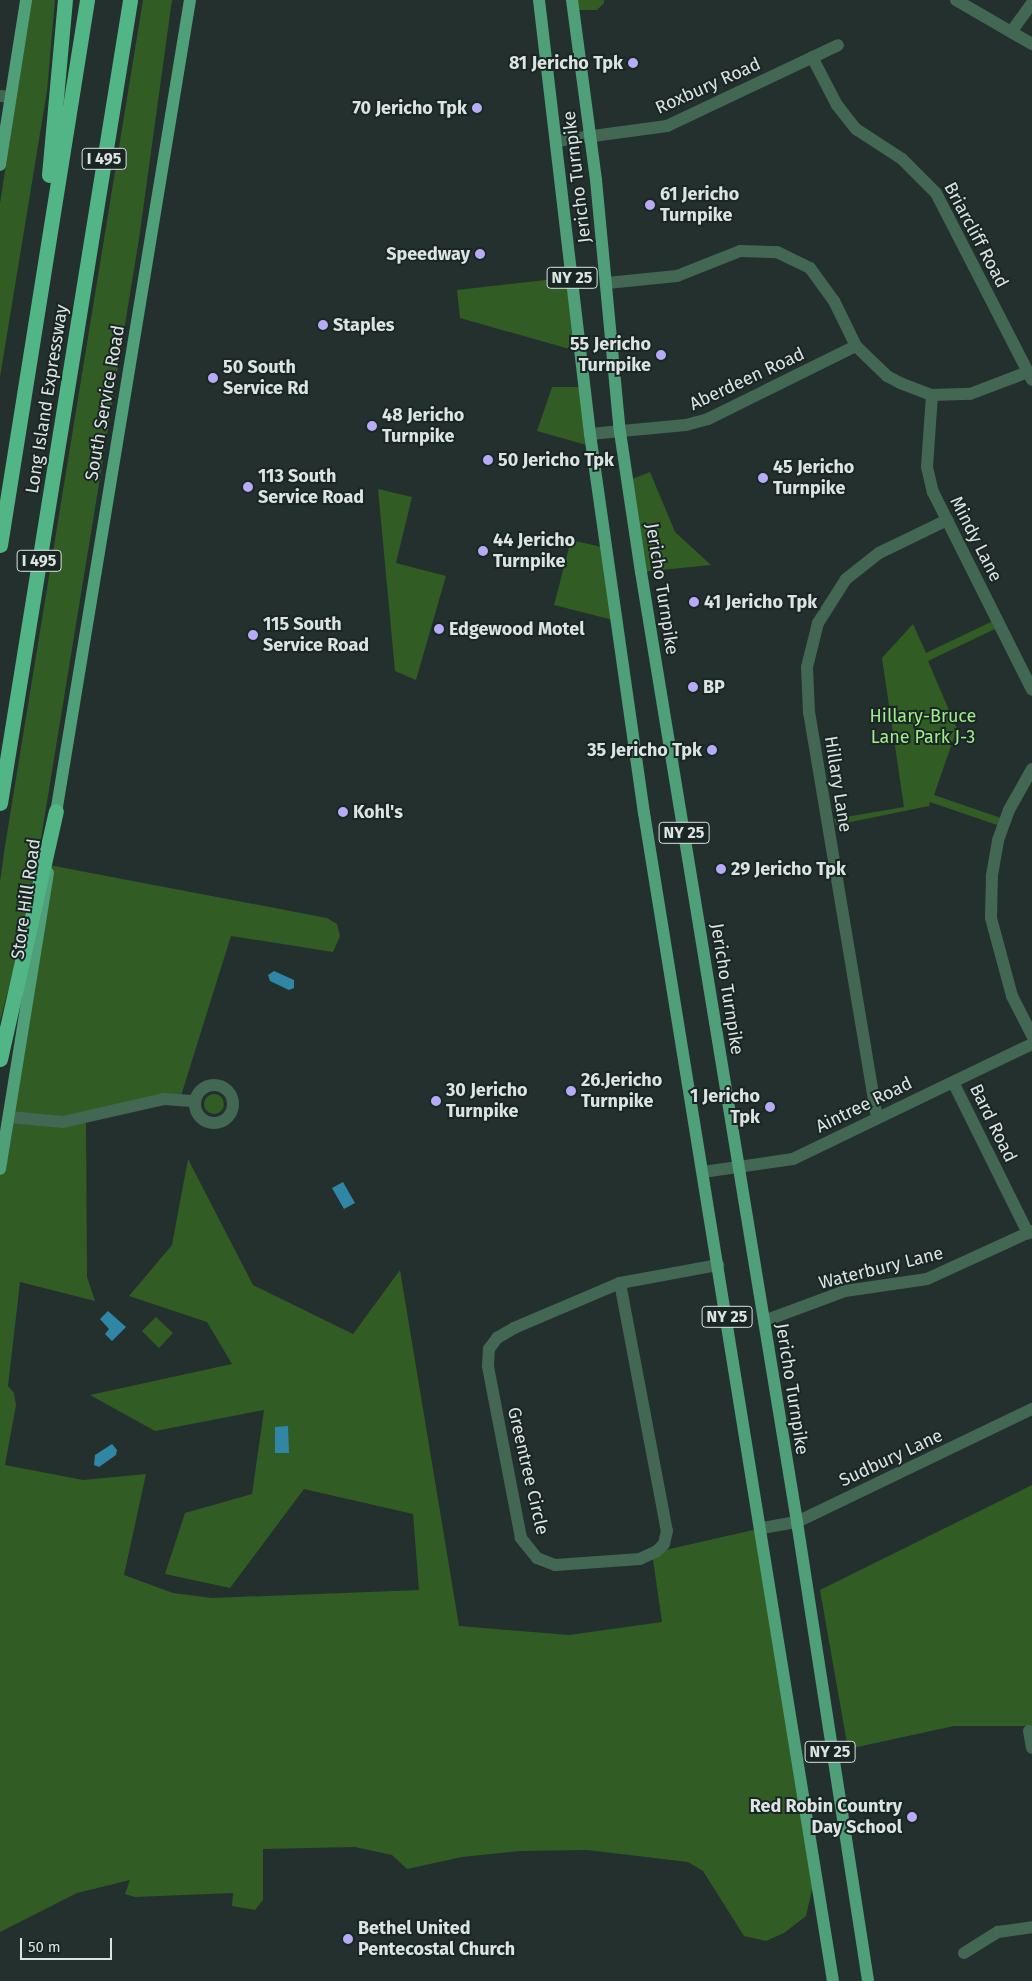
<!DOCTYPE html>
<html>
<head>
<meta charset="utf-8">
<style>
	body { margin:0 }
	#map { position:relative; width:1032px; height:1981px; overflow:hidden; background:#23302e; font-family:"Fira Sans",sans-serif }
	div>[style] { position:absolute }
	.green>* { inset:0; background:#315c24 }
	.round { border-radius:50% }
	.water>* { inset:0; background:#2f86a5 }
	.minor>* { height:12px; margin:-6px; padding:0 6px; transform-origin:6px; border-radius:6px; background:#426753 }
	.minor>.ring { margin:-6px; padding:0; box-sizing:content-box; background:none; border:12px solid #426753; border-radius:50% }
	.major>* { height:12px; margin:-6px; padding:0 6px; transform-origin:6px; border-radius:6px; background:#4f9f78 }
	.highway>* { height:15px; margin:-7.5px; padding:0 7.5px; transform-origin:7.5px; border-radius:7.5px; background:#52b586 }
	.dots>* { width:14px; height:14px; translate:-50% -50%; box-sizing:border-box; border:2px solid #1a2624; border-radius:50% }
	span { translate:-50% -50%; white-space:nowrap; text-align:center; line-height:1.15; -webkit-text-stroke:4px #1a2624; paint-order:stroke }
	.shield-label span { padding:1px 4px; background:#1a2624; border:1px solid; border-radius:4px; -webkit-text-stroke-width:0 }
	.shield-label { font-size:16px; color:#dce4e3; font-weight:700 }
	.poi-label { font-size:18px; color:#dce4e3; font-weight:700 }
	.right { translate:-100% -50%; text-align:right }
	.left { translate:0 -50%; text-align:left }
	.street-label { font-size:18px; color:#dce4e3 }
	.park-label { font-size:18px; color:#a0eb8b }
	.scale { position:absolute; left:20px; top:1938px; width:92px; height:22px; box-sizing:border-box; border:2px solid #dce4e3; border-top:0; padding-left:6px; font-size:15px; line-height:18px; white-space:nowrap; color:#dce4e3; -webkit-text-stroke:4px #1a2624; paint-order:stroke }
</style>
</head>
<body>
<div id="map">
	<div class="green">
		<i style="clip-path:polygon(32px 0,55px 0,47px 91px,0 377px,0 203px)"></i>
		<i style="clip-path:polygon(143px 0,172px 0,139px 239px,38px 857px,20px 946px,0 1021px,0 882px,5px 846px)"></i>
		<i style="clip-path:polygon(572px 0,604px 0,604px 3px,597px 10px,573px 10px)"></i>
		<i style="clip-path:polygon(572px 277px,580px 352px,460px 318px,457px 290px)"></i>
		<i style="clip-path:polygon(552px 387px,585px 387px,590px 446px,537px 431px)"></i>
		<i style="clip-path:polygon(650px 472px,675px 532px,711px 565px,641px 572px,627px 481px)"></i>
		<i style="clip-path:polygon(378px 489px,412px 497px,396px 563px,446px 576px,416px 680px,395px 671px)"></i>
		<i style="clip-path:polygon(571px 540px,606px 548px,617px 621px,554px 605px)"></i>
		<i style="clip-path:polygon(995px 620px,999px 627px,928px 661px,957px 729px,934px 795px,1004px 819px,1000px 826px,930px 802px,929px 806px,836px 825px,834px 819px,904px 807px,882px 658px,913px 624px,926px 653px)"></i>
		<i style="clip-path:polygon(49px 865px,327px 918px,337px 924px,340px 936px,333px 952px,231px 936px,180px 1099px,86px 1118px,87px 1277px,95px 1301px,20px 1282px,8px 1386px,14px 1393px,16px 1405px,5px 1465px,83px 1480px,146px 1474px,124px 1575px,173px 1593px,212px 1598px,419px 1590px,413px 1514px,304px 1489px,230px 1588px,165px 1574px,185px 1513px,252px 1494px,264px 1410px,155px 1431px,90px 1395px,232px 1364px,207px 1322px,129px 1296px,172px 1245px,188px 1159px,253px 1285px,353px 1334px,400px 1270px,459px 1626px,569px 1635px,662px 1622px,652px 1553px,762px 1528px,816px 1872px,806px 1916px,784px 1933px,766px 1941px,744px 1936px,703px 1871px,688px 1862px,587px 1850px,520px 1851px,462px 1857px,407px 1869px,392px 1855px,355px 1847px,263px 1849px,263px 1900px,255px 1910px,232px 1906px,233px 1893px,135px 1897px,125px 1894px,130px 1880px,77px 1893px,0 1932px,0 1169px)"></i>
		<i class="round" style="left:204px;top:1094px;width:20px;height:20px"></i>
		<i style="clip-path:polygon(156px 1317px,173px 1333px,159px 1348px,142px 1331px)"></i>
		<i style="clip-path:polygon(1032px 1485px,1032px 1726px,954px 1726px,848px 1749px,820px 1590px)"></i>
	</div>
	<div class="water">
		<i style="clip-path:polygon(274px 971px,294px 980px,294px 988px,289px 990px,270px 981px,268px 975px)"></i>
		<i style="clip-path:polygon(343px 1182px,355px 1203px,344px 1209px,332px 1188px)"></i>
		<i style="clip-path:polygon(108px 1311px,126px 1327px,112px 1341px,105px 1334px,109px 1329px,100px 1319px)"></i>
		<i style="clip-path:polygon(288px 1426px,289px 1453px,275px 1453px,275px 1427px)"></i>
		<i style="clip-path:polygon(112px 1444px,117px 1450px,116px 1455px,99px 1467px,94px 1465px,95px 1455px)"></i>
	</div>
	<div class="minor">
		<i style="left:956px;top:0;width:88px;rotate:30.1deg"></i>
		<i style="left:1011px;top:32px;width:36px;rotate:-54deg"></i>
		<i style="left:812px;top:57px;width:54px;rotate:62.5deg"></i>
		<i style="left:837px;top:105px;width:31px;rotate:52deg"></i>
		<i style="left:856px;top:129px;width:55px;rotate:33.1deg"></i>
		<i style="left:902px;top:159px;width:48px;rotate:45deg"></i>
		<i style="left:936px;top:193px;width:210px;rotate:62.8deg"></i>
		<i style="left:0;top:96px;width:10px;rotate:6deg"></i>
		<i style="left:556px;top:141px;width:112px;rotate:-7.7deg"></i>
		<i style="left:667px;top:126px;width:189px;rotate:-25.3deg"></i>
		<i style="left:607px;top:283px;width:70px;rotate:-5.7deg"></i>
		<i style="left:677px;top:276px;width:68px;rotate:-21.6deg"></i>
		<i style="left:740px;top:251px;width:37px;rotate:2deg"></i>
		<i style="left:777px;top:252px;width:37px;rotate:26deg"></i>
		<i style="left:810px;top:268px;width:41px;rotate:54deg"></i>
		<i style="left:834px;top:301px;width:50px;rotate:63.9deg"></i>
		<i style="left:856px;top:346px;width:43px;rotate:44.1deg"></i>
		<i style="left:887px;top:376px;width:15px;rotate:28deg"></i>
		<i style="left:900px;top:383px;width:34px;rotate:21deg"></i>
		<i style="left:932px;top:395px;width:38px;rotate:-2deg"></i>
		<i style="left:970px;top:394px;width:62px;rotate:-20.8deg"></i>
		<i style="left:932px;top:395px;width:72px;rotate:94deg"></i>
		<i style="left:927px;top:467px;width:26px;rotate:77deg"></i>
		<i style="left:933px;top:492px;width:221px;rotate:63.4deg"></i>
		<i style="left:590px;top:434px;width:96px;rotate:-5.4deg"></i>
		<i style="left:686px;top:425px;width:23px;rotate:-15deg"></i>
		<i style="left:708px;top:419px;width:165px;rotate:-26.3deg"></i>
		<i style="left:1032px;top:769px;width:47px;rotate:119.3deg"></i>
		<i style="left:1009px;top:810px;width:33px;rotate:110deg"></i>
		<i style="left:998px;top:841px;width:36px;rotate:100deg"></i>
		<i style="left:992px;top:876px;width:42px;rotate:91.4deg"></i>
		<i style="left:991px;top:918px;width:81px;rotate:74.9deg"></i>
		<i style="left:1012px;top:996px;width:44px;rotate:62.9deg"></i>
		<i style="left:953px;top:1082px;width:169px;rotate:63.6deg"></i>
		<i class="ring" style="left:195px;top:1085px;width:26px;height:26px"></i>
		<i style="left:9px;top:1117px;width:54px;rotate:5.3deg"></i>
		<i style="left:63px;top:1122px;width:104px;rotate:-12.8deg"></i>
		<i style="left:164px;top:1099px;width:31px;rotate:4deg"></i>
		<i style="left:877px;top:1118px;width:411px;rotate:-99.5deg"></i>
		<i style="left:809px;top:713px;width:46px;rotate:-92.5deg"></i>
		<i style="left:807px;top:667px;width:45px;rotate:-76deg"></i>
		<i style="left:818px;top:623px;width:52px;rotate:-57.5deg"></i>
		<i style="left:846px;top:579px;width:42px;rotate:-38.2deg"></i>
		<i style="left:879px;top:553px;width:76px;rotate:-25.9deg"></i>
		<i style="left:703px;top:1172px;width:91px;rotate:-8.2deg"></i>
		<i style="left:793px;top:1159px;width:265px;rotate:-25.7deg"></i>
		<i style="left:620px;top:1283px;width:252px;rotate:79.3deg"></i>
		<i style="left:667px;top:1531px;width:13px;rotate:103deg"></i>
		<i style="left:664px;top:1544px;width:10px;rotate:135deg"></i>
		<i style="left:657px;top:1551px;width:19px;rotate:155deg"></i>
		<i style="left:640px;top:1559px;width:85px;rotate:176deg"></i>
		<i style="left:555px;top:1565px;width:19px;rotate:-159deg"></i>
		<i style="left:537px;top:1558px;width:26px;rotate:-129deg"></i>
		<i style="left:521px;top:1538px;width:175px;rotate:-100.9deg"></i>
		<i style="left:488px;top:1366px;width:17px;rotate:-87deg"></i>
		<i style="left:489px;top:1349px;width:14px;rotate:-54deg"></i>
		<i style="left:497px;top:1338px;width:20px;rotate:-30deg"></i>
		<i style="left:514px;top:1328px;width:115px;rotate:-23deg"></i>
		<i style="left:620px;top:1283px;width:100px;rotate:-10.4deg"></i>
		<i style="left:764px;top:1321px;width:86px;rotate:-20.3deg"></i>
		<i style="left:845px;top:1291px;width:83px;rotate:-8.3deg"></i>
		<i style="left:927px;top:1279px;width:115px;rotate:-24.6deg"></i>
		<i style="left:762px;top:1528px;width:36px;rotate:-10deg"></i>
		<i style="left:797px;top:1522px;width:261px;rotate:-25.7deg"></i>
		<i style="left:1029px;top:1731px;width:17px;rotate:80deg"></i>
		<i style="left:964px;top:1953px;width:40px;rotate:-32deg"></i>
		<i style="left:998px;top:1932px;width:34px;rotate:-8deg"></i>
	</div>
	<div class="major">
		<i style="left:539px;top:0;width:437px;rotate:83.3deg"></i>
		<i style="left:590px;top:434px;width:383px;rotate:81.9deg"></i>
		<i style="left:644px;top:813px;width:1183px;rotate:80.81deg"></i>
		<i style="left:572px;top:0;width:182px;rotate:82.4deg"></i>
		<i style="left:596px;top:180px;width:253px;rotate:84.6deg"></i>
		<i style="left:620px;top:432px;width:142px;rotate:81.5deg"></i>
		<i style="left:641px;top:572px;width:963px;rotate:80.67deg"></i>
		<i style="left:797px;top:1522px;width:464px;rotate:81.2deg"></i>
		<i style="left:0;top:165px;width:167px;rotate:-81deg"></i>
		<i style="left:55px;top:819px;width:830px;rotate:-80.64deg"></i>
		<i style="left:0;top:1169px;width:300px;rotate:-80.8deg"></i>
	</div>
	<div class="highway">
		<i style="left:49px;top:175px;width:176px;rotate:-84.8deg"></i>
		<i style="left:0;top:545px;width:552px;rotate:-80.93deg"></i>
		<i style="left:0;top:803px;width:813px;rotate:-80.8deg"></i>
		<i style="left:0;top:1059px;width:254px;rotate:-77.3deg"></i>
	</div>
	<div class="dots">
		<i style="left:633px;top:63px;background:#b7abf8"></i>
		<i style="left:477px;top:108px;background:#b7abf8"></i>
		<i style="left:650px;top:205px;background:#b7abf8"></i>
		<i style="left:480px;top:254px;background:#b7abf8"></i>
		<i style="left:323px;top:325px;background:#b7abf8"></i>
		<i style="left:661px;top:355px;background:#b7abf8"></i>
		<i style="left:213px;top:378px;background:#b7abf8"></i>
		<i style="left:372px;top:426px;background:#b7abf8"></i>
		<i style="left:488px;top:460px;background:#b7abf8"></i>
		<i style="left:763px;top:478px;background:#b7abf8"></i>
		<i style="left:248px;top:487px;background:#b7abf8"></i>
		<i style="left:483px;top:551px;background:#b7abf8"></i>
		<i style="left:694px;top:602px;background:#b7abf8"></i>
		<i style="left:439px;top:629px;background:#b7abf8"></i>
		<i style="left:253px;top:635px;background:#b7abf8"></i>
		<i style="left:693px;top:687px;background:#b7abf8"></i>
		<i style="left:712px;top:750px;background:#b7abf8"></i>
		<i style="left:343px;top:812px;background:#b7abf8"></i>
		<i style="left:721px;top:869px;background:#b7abf8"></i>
		<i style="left:571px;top:1091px;background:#b7abf8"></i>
		<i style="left:436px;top:1101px;background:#b7abf8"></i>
		<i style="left:770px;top:1107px;background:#b7abf8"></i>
		<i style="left:912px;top:1817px;background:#b7abf8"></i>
		<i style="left:348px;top:1939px;background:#b7abf8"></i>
	</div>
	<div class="shield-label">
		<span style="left:104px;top:159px">I 495</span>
		<span style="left:572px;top:278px">NY 25</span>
		<span style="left:39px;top:561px">I 495</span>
		<span style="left:684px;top:833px">NY 25</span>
		<span style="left:727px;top:1317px">NY 25</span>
		<span style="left:830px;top:1752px">NY 25</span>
	</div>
	<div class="poi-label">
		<span class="right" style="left:623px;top:63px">81 Jericho Tpk</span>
		<span class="right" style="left:467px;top:108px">70 Jericho Tpk</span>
		<span class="left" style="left:660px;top:205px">61 Jericho<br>Turnpike</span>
		<span class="right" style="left:470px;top:254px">Speedway</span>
		<span class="left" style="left:333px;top:325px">Staples</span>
		<span class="right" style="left:651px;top:355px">55 Jericho<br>Turnpike</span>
		<span class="left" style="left:223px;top:378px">50 South<br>Service Rd</span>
		<span class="left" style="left:382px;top:426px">48 Jericho<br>Turnpike</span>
		<span class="left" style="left:498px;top:460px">50 Jericho Tpk</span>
		<span class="left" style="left:773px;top:478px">45 Jericho<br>Turnpike</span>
		<span class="left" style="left:258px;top:487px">113 South<br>Service Road</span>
		<span class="left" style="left:493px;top:551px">44 Jericho<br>Turnpike</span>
		<span class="left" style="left:704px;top:602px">41 Jericho Tpk</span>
		<span class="left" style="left:263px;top:635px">115 South<br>Service Road</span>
		<span class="left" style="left:449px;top:629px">Edgewood Motel</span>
		<span class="left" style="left:703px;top:687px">BP</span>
		<span class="right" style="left:702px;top:750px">35 Jericho Tpk</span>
		<span class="left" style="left:353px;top:812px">Kohl's</span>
		<span class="left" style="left:731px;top:869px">29 Jericho Tpk</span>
		<span class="left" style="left:581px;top:1091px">26.Jericho<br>Turnpike</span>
		<span class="left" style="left:446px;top:1101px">30 Jericho<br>Turnpike</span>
		<span class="right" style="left:760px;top:1107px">1 Jericho<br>Tpk</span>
		<span class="right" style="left:902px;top:1817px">Red Robin Country<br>Day School</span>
		<span class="left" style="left:358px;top:1939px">Bethel United<br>Pentecostal Church</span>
	</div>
	<div class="street-label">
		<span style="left:708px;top:86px;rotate:-24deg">Roxbury Road</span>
		<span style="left:577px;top:177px;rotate:-97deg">Jericho Turnpike</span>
		<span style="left:976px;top:235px;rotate:62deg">Briarcliff Road</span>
		<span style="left:747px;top:379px;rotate:-25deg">Aberdeen Road</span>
		<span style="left:47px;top:399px;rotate:-81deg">Long Island Expressway</span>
		<span style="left:105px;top:403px;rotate:-80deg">South Service Road</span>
		<span style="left:976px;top:539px;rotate:63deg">Mindy Lane</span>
		<span style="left:662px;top:589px;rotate:81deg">Jericho Turnpike</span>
		<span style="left:838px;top:784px;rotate:81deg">Hillary Lane</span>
		<span style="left:26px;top:899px;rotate:-82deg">Store Hill Road</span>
		<span style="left:727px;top:989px;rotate:81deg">Jericho Turnpike</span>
		<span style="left:864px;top:1105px;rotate:-26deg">Aintree Road</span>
		<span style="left:993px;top:1123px;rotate:64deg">Bard Road</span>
		<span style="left:881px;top:1268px;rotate:-14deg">Waterbury Lane</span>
		<span style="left:792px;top:1389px;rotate:81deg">Jericho Turnpike</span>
		<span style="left:891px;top:1458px;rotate:-25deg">Sudbury Lane</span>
		<span style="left:528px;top:1471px;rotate:77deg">Greentree Circle</span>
	</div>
	<div class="park-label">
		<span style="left:923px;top:727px">Hillary-Bruce<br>Lane Park J-3</span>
	</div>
	<div class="scale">50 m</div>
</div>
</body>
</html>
